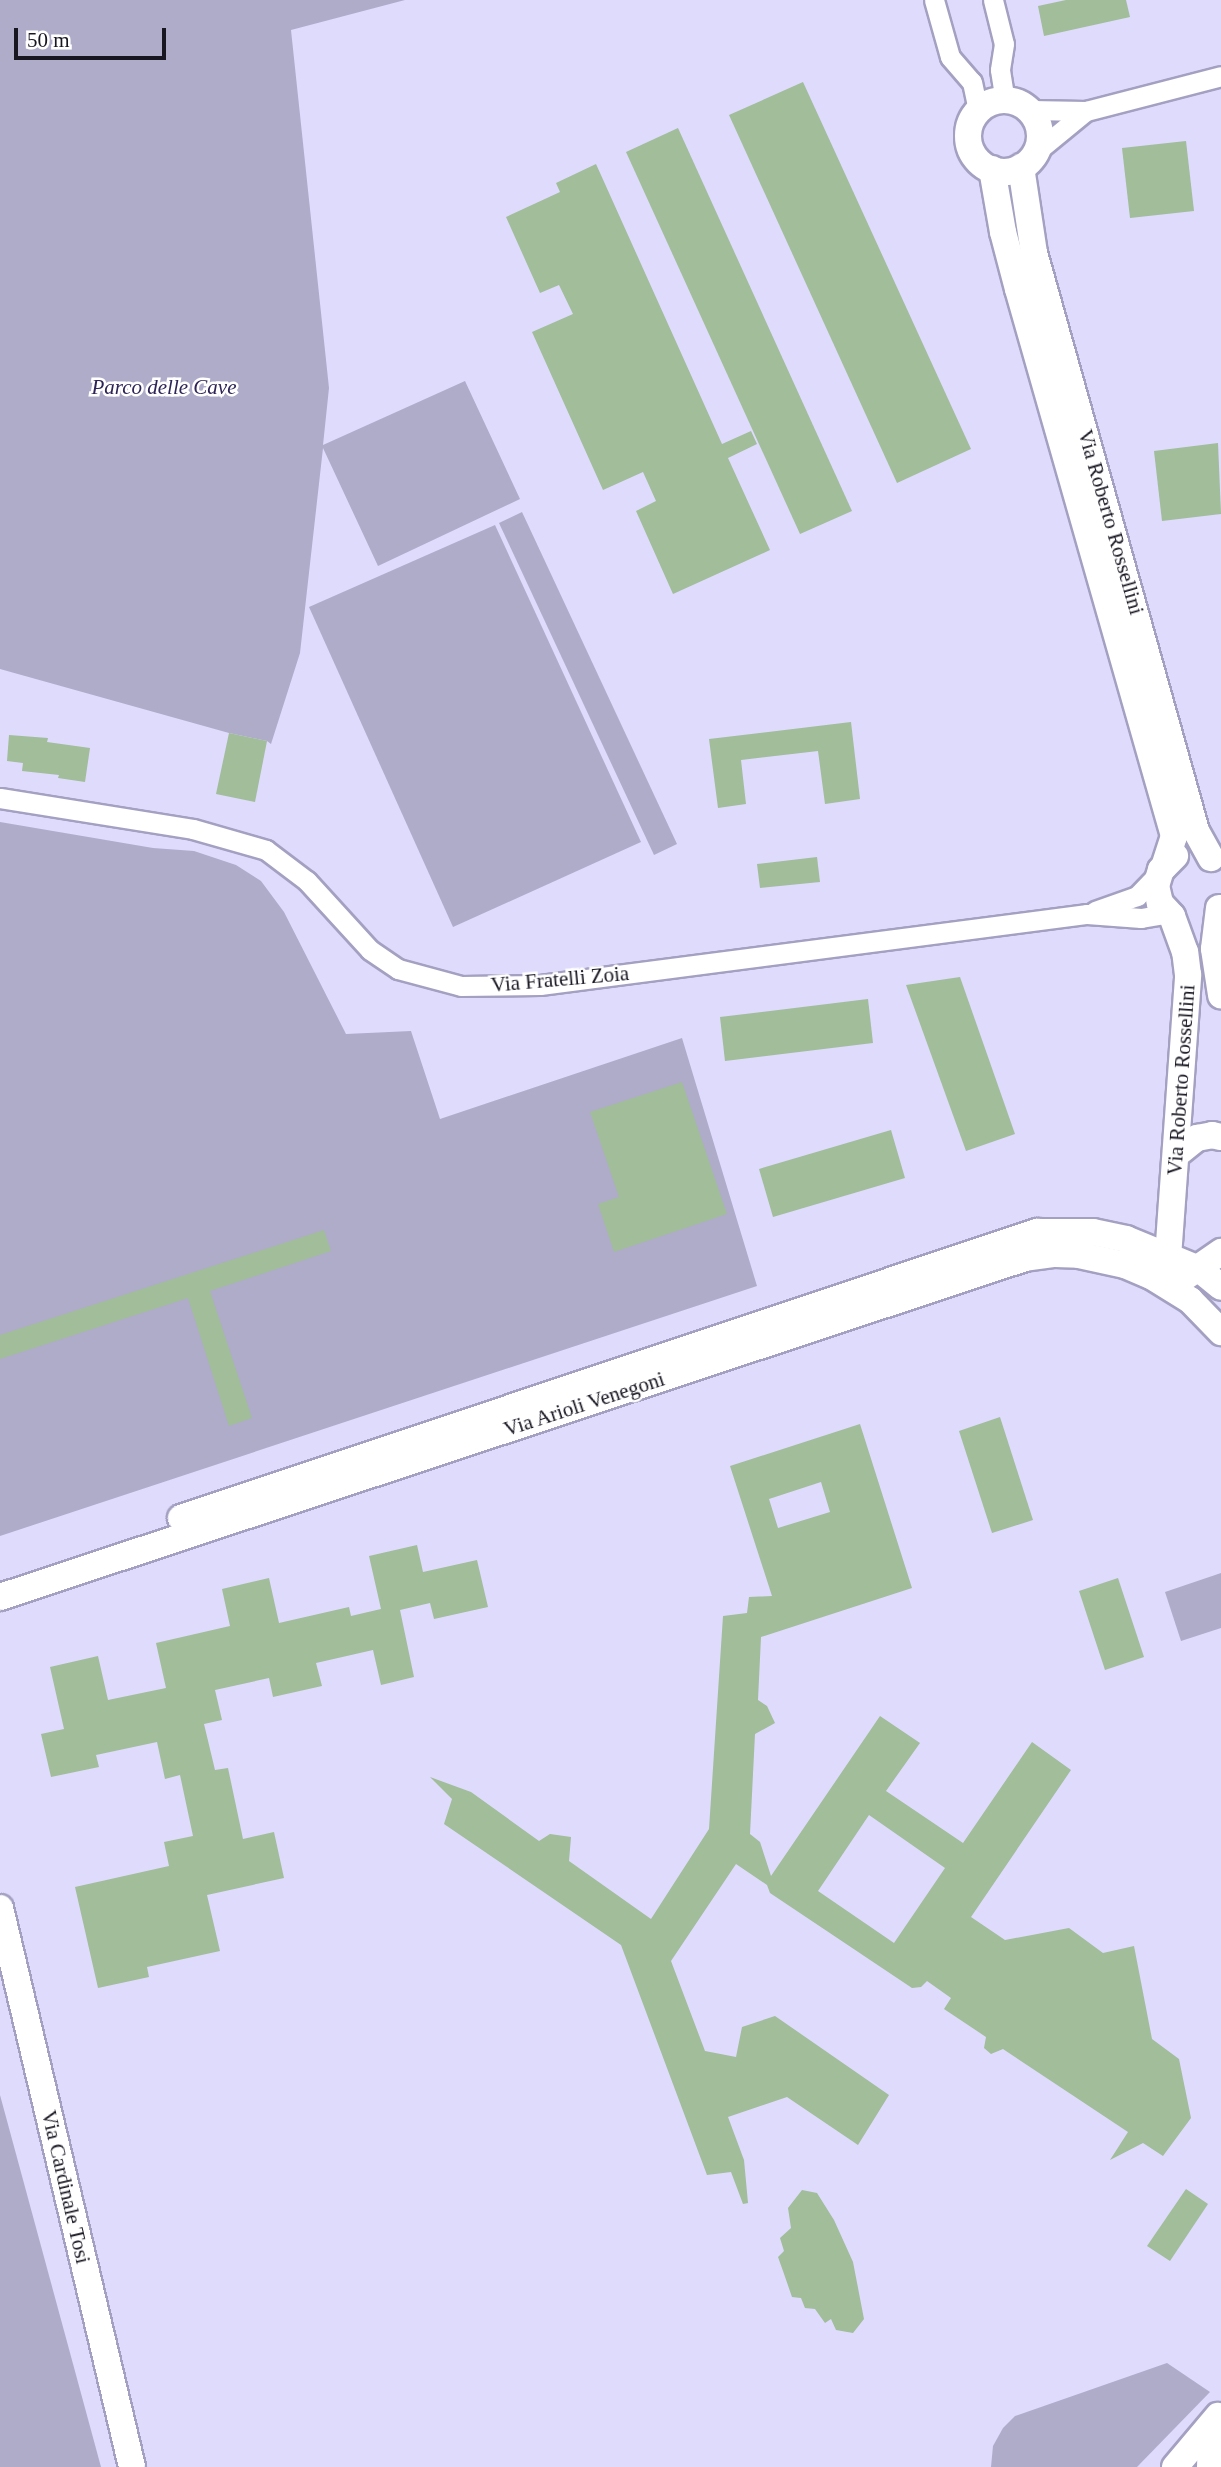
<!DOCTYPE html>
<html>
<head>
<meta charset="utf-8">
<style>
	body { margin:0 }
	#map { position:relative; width:1221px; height:2467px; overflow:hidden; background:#dedbfd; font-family:"Times New Roman",serif }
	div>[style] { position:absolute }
	.green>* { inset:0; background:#aeacc9 }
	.building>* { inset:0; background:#a1bd99 }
	.roads { filter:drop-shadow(2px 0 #a3a0c1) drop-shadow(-2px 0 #a3a0c1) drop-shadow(0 2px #a3a0c1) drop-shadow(0 -2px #a3a0c1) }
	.street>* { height:19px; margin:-9.5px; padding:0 9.5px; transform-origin:9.5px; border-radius:9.5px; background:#fff }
	.secondary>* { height:26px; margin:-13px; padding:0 13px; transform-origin:13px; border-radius:13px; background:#fff }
	.secondary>.ring { margin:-13px; padding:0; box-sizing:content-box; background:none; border:26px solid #fff; border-radius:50% }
	span { translate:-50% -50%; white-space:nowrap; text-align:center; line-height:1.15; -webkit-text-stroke:5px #fff; paint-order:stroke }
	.park-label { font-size:21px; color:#2e2457; font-style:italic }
	.street-label { font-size:21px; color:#171621 }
	.scale { position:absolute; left:14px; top:28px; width:152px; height:32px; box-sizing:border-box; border:4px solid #171621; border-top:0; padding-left:9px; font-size:21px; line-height:24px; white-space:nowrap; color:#171621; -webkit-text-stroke:5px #fff; paint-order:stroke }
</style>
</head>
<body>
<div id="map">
	<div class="green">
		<i style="clip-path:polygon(0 0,405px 0,291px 30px,329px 388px,323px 445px,465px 381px,520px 499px,378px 566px,323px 448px,300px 653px,271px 744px,267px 741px,229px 733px,0 669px)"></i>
		<i style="clip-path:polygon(522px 512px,677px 844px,654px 855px,499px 523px)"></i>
		<i style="clip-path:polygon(495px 525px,641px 842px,453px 927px,309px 607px)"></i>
		<i style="clip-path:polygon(0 822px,153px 848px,194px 851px,236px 865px,261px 881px,284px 912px,346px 1034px,411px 1031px,440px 1119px,682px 1038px,757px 1286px,0 1536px)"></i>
		<i style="clip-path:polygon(1221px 1573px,1221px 1628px,1181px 1641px,1165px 1592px)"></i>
		<i style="clip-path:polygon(0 2095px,101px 2467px,0 2467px)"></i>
		<i style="clip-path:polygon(1167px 2363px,1210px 2392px,1137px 2467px,991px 2467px,993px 2446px,1003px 2428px,1015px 2416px)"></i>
	</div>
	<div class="building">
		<i style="clip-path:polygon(1066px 0,1126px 0,1130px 17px,1044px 36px,1038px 6px)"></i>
		<i style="clip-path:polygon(803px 82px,971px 449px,897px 483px,729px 115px)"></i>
		<i style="clip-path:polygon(678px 128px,852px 511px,800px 534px,626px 152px)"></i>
		<i style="clip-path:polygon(1186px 141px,1194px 211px,1130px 218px,1122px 148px)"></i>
		<i style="clip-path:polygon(596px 164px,722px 444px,751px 431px,757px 444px,728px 458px,770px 550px,673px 594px,636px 511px,656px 501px,643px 472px,603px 490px,532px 332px,573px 314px,559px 285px,540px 293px,506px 217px,560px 192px,556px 183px)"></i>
		<i style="clip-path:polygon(1218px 443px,1221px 514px,1162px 521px,1154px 451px)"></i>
		<i style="clip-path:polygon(851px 722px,860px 799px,825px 804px,818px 751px,741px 760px,746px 804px,718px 808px,709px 739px)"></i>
		<i style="clip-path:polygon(229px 733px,267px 741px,255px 802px,216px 794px)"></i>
		<i style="clip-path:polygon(9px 735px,48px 738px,47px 742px,90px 748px,85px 782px,58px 778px,59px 775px,22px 771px,23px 763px,7px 761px)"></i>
		<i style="clip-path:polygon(817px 857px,820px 882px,760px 888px,757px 864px)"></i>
		<i style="clip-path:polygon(960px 977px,1015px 1134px,966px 1151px,906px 985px)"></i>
		<i style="clip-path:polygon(868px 999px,873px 1043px,725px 1061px,720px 1017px)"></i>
		<i style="clip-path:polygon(682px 1082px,727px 1214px,614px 1252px,598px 1204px,619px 1197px,590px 1112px)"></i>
		<i style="clip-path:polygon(891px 1130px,905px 1178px,773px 1217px,759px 1169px)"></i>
		<i style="clip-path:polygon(324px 1230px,331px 1251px,210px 1291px,252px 1418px,229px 1426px,188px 1298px,0 1359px,0 1335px)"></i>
		<i style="clip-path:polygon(1000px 1417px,1033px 1520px,992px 1533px,959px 1431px)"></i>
		<i style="clip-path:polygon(evenodd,860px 1424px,912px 1588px,761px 1637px,758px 1700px,767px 1706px,775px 1723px,755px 1734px,750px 1834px,760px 1842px,771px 1876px,880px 1716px,920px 1743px,886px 1791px,963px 1843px,1032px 1742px,1071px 1770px,971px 1917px,1005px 1940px,1069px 1928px,1103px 1953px,1134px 1946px,1152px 2039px,1179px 2059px,1191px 2118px,1163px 2156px,1143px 2143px,1110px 2160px,1128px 2132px,1003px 2049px,991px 2054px,984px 2048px,986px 2037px,944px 2009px,951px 1998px,927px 1981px,921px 1987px,912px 1988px,770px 1893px,767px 1885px,736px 1864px,671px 1961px,705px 2051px,736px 2057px,742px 2027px,775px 2016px,889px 2095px,858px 2145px,787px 2097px,728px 2117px,744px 2160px,748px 2203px,743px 2204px,731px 2172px,707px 2175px,621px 1945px,444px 1824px,452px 1799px,430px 1777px,471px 1792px,539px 1841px,550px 1834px,571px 1837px,569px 1861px,651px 1919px,709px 1829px,723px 1616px,747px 1613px,749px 1597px,772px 1596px,730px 1466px,860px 1424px,821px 1482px,830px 1512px,778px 1528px,769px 1499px,821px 1482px,860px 1424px,869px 1815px,945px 1868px,894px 1943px,818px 1891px,869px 1815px)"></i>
		<i style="clip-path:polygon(417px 1545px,423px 1572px,477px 1560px,488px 1607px,434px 1619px,430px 1603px,400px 1610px,414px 1677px,381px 1685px,373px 1650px,316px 1663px,322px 1686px,273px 1697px,269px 1678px,215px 1690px,222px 1720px,204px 1724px,215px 1770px,228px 1768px,243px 1839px,274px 1832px,284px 1878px,207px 1895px,220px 1951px,147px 1967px,149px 1977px,98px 1988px,75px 1887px,169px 1866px,164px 1842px,193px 1836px,180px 1775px,165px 1779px,157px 1742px,96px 1755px,99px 1767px,51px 1777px,41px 1734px,64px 1729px,50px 1667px,98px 1656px,108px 1700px,166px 1688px,156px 1643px,230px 1626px,222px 1589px,269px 1578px,279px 1623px,349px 1607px,351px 1616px,381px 1609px,369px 1556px)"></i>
		<i style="clip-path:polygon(1118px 1578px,1144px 1657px,1105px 1670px,1079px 1591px)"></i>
		<i style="clip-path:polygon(1186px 2189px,1208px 2204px,1170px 2261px,1147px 2246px)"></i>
		<i style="clip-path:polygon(802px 2190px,817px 2193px,834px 2220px,853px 2262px,864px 2319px,853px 2333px,836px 2330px,831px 2319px,825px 2323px,815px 2309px,805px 2308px,801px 2298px,792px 2297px,783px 2271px,778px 2257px,784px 2251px,780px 2238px,791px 2228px,788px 2208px)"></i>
	</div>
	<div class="roads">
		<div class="street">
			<i style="left:934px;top:0;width:59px;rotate:74.3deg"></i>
			<i style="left:950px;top:57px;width:33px;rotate:49deg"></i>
			<i style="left:972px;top:82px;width:30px;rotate:78deg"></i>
			<i style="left:993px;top:0;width:45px;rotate:76deg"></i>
			<i style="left:1004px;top:44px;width:26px;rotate:99deg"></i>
			<i style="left:1000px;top:70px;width:30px;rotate:81deg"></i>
			<i style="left:1030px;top:110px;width:56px;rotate:1deg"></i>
			<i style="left:1086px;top:111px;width:139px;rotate:-14.5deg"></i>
			<i style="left:1036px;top:152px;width:65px;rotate:-39.4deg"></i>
			<i style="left:0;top:798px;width:195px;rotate:9.1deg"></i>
			<i style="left:193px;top:829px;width:76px;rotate:16deg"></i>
			<i style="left:266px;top:850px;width:51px;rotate:37.1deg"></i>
			<i style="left:307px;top:881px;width:93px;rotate:47.6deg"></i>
			<i style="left:370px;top:950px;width:34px;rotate:34deg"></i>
			<i style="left:398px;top:969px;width:65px;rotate:15.1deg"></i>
			<i style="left:461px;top:986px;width:79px;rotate:-0.7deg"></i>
			<i style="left:540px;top:985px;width:552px;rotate:-7.4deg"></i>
			<i style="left:1087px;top:914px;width:54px;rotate:4.2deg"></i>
			<i style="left:1141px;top:918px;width:27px;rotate:-10deg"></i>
			<i style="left:1095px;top:911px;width:45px;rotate:-19.7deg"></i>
			<i style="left:1137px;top:896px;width:33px;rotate:-46deg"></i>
		</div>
		<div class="secondary">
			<i class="ring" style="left:968px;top:100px;width:46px;height:46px"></i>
			<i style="left:1021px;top:167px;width:87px;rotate:81.4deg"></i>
			<i style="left:1034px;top:253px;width:600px;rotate:74.34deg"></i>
			<i style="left:1196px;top:831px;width:31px;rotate:61deg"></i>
			<i style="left:992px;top:169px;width:64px;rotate:80.1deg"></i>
			<i style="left:1003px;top:232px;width:59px;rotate:75.3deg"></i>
			<i style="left:1018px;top:289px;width:569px;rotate:74.08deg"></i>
			<i style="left:1174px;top:836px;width:32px;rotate:108deg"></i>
			<i style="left:1219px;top:908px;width:41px;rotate:97deg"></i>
			<i style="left:1214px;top:949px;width:47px;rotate:81.3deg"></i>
			<i style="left:1177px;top:1154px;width:26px;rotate:-39deg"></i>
			<i style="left:1197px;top:1138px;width:15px;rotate:-11deg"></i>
			<i style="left:1212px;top:1135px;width:9px;rotate:13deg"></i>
			<i style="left:1167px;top:1271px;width:297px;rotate:-85.9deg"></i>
			<i style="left:1188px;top:975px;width:23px;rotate:-97deg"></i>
			<i style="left:1185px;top:952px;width:38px;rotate:-110deg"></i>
			<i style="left:1172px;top:916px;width:18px;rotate:-133deg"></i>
			<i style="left:1160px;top:903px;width:17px;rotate:-103deg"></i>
			<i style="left:1156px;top:886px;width:17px;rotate:-73deg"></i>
			<i style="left:1161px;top:870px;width:20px;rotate:-45deg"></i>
			<i style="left:1185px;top:1277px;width:44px;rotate:-34.8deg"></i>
			<i style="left:181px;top:1518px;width:903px;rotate:-18.48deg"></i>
			<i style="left:1037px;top:1232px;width:56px"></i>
			<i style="left:1093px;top:1232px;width:34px;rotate:12deg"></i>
			<i style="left:1126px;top:1239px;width:79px;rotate:22.3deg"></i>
			<i style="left:1199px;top:1269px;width:28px;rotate:39deg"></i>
			<i style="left:0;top:1597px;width:1080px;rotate:-18.3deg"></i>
			<i style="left:1025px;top:1258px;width:30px;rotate:-8deg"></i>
			<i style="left:1055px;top:1254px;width:24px;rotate:2deg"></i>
			<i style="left:1079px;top:1255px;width:47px;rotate:12.3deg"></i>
			<i style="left:1125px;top:1265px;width:28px;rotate:23deg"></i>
			<i style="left:1151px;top:1276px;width:46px;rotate:31.6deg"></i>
			<i style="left:1190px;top:1300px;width:45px;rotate:45.9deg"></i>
			<i style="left:0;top:1908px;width:574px;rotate:76.71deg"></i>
			<i style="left:1175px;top:2467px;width:67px;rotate:-49.9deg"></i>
			<i style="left:1210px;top:2467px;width:26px;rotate:-88deg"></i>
			<i style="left:1211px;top:2441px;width:19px;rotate:-74deg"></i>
		</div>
	</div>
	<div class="park-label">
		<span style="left:164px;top:387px">Parco delle Cave</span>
	</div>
	<div class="street-label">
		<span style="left:1111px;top:522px;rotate:74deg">Via Roberto Rossellini</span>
		<span style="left:560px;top:979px;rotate:-5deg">Via Fratelli Zoia</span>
		<span style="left:1181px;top:1080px;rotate:-86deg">Via Roberto Rossellini</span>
		<span style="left:584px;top:1404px;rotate:-18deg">Via Arioli Venegoni</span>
		<span style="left:66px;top:2187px;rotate:77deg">Via Cardinale Tosi</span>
	</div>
	<div class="scale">50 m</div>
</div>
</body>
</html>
